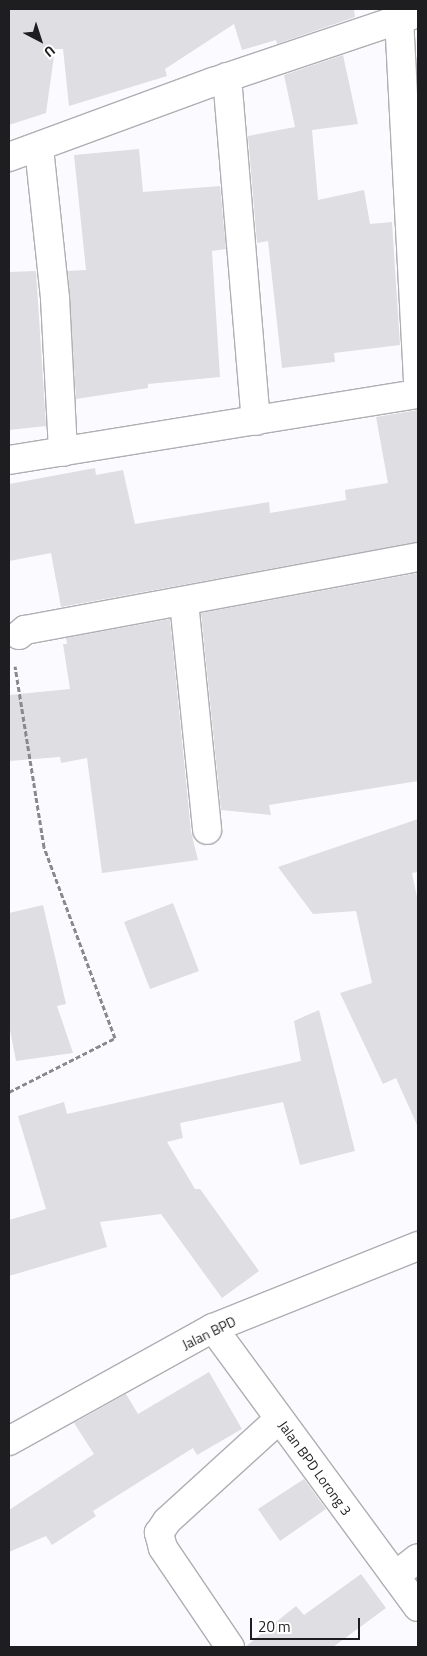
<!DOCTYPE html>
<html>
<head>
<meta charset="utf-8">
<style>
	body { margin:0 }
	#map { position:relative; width:427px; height:1656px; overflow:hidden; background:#fbfbff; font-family:"Titillium Web",sans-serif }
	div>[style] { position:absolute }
	.building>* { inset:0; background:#dedee3 }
	.path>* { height:3px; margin-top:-1.5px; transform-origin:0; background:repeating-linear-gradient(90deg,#89898c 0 5px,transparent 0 7.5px) }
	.roads { filter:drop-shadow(1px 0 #afaeb3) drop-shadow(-1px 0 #afaeb3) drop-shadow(0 1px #afaeb3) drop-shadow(0 -1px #afaeb3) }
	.minor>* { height:28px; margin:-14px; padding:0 14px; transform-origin:14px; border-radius:14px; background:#fff }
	span { translate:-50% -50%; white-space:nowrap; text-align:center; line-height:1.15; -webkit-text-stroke:5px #fff; paint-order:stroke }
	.street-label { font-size:14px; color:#1e1e20 }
	.frame { position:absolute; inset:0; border:10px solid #1e1e20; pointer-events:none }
	.north { position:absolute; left:15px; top:15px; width:50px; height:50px; -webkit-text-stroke:4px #fff; paint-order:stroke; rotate:140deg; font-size:14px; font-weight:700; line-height:20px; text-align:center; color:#1e1e20 }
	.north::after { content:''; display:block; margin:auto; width:18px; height:22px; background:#1e1e20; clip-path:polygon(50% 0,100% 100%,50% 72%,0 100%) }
	.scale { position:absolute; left:250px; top:1618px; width:110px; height:22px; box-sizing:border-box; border:2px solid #1e1e20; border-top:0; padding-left:6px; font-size:15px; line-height:18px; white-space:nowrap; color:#1e1e20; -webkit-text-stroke:4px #fff; paint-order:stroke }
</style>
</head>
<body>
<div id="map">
	<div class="building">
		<i style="clip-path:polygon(9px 9px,354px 9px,355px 17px,277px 44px,276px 40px,242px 50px,234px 24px,165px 69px,167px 76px,69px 106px,63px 49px,55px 49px,46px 113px,9px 125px)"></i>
		<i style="clip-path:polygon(343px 55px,358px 124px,312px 130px,318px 200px,364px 190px,370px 224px,392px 222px,400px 345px,334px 353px,335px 362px,282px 368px,268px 241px,257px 243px,248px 136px,295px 127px,284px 75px)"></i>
		<i style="clip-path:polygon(139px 149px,143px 192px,220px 186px,226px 249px,212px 251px,220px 377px,148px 384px,148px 388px,76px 399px,68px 271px,86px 270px,74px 155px)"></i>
		<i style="clip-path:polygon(36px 271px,46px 426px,9px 430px,9px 272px)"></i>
		<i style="clip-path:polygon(418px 410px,418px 542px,61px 607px,51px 553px,9px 561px,9px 484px,95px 468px,96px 475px,123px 470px,135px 524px,269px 502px,270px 513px,346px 500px,345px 490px,388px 483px,376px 417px)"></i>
		<i style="clip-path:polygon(418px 573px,418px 781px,269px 805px,271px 815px,221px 810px,201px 613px)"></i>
		<i style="clip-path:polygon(170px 619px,191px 832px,198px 860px,102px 873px,87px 758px,61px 763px,60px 757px,9px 761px,9px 695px,70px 689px,63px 644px,67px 644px,66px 638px)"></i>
		<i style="clip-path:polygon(418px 819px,418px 872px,412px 873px,418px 902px,418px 1127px,396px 1078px,383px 1084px,340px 993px,372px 983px,356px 911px,313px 914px,278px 867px)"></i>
		<i style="clip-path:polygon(173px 903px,199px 971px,150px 989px,124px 922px)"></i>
		<i style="clip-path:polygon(43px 905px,66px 1004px,57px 1006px,73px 1053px,16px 1061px,9px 1025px,9px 913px)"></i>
		<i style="clip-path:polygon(319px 1010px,355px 1151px,300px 1165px,283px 1102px,180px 1123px,183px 1138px,167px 1142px,195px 1189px,200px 1189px,259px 1271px,222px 1298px,161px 1214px,100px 1222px,107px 1247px,9px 1276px,9px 1220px,46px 1209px,18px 1116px,64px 1102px,67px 1114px,301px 1061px,294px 1021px)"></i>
		<i style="clip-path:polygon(209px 1372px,242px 1429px,197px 1455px,193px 1448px,93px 1511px,96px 1516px,52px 1545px,46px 1536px,9px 1552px,9px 1510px,94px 1454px,74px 1423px,126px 1394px,138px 1414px)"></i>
		<i style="clip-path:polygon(304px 1479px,326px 1509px,280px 1541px,258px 1509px)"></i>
		<i style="clip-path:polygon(361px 1574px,386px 1608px,333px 1647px,245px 1647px,296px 1606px,304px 1615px)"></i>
	</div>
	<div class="path">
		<i style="left:9px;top:1092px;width:119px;rotate:-27deg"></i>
		<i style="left:115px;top:1038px;width:204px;rotate:-110.4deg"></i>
		<i style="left:44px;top:847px;width:183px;rotate:-99.1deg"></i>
	</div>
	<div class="roads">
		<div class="minor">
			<i style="left:399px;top:18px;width:363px;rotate:87deg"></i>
			<i style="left:227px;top:77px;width:345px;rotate:85.2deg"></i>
			<i style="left:39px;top:148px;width:151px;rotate:83.9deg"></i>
			<i style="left:55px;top:298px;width:154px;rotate:87deg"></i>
			<i style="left:9px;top:157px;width:217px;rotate:-20.2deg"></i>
			<i style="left:213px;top:82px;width:216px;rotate:-18.6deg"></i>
			<i style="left:9px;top:460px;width:414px;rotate:-9.2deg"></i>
			<i style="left:184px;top:602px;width:229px;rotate:84.2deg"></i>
			<i style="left:19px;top:635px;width:8px;rotate:-40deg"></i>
			<i style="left:25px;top:630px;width:400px;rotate:-10.5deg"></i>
			<i style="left:213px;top:1328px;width:346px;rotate:53.7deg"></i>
			<i style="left:9px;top:1441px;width:233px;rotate:-29deg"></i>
			<i style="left:213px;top:1328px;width:221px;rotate:-21.8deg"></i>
			<i style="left:395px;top:1576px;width:29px;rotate:-38deg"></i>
			<i style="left:230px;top:1647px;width:120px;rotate:-124.1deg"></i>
			<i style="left:163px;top:1548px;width:16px;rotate:-105deg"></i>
			<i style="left:159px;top:1533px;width:14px;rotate:-56deg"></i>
			<i style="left:167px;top:1521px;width:151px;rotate:-42.3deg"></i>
		</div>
	</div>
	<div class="street-label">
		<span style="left:209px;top:1333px;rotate:-26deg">Jalan BPD</span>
		<span style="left:315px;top:1468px;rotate:54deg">Jalan BPD Lorong 3</span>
	</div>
	<div class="frame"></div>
	<div class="north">U</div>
	<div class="scale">20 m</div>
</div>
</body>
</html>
